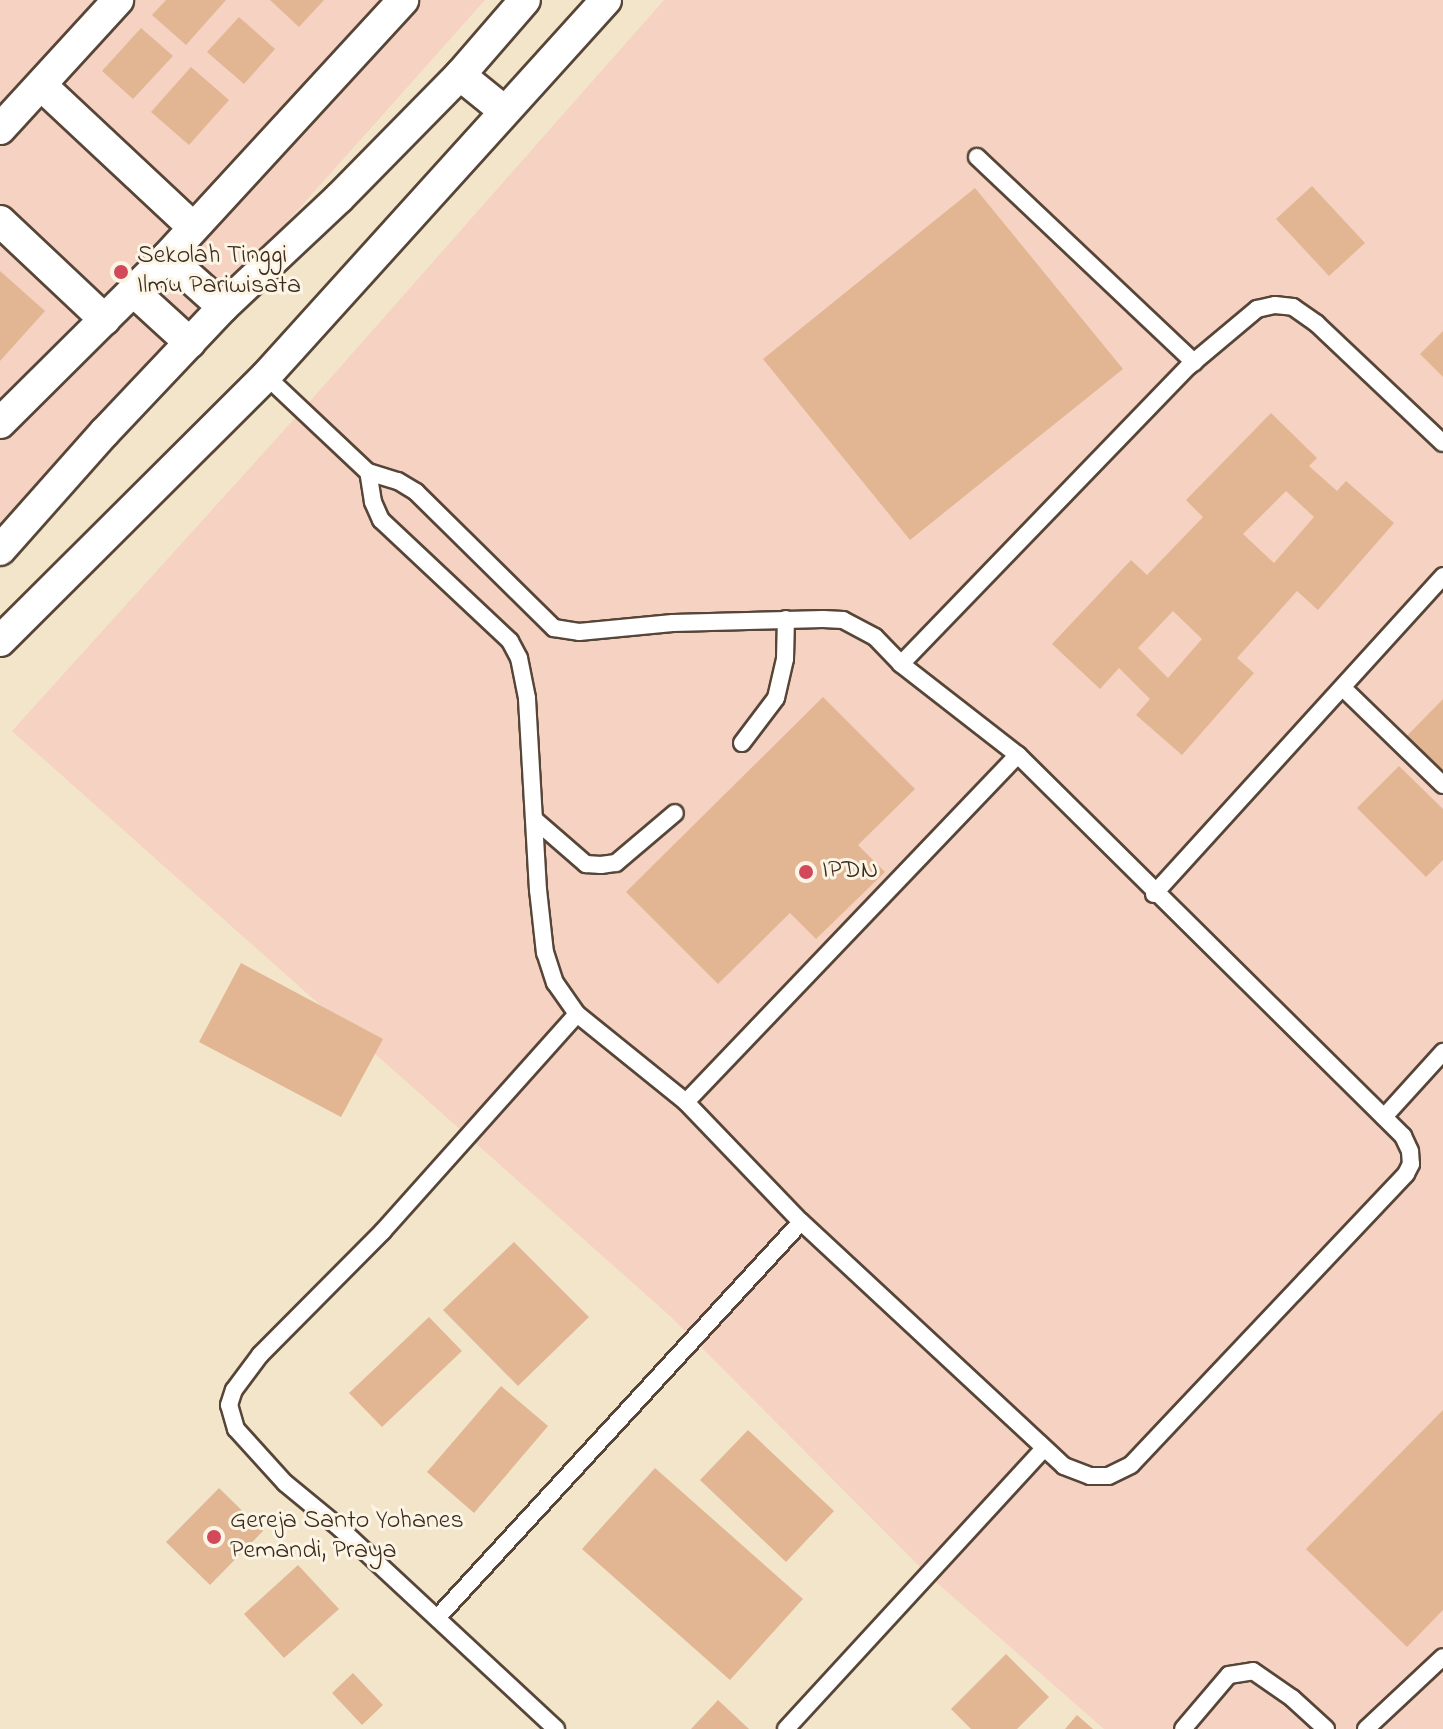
<!DOCTYPE html>
<html>
<head>
<meta charset="utf-8">
<style>
	body { margin:0 }
	#map { position:relative; width:1443px; height:1729px; overflow:hidden; background:#f3e5ca; font-family:"Indie Flower",sans-serif }
	div>[style] { position:absolute }
	.built>* { inset:0; background:#f5d2c2 }
	.building>* { inset:0; background:#e2b692 }
	.roads { filter:drop-shadow(2px 0 #574638) drop-shadow(-2px 0 #574638) drop-shadow(0 2px #574638) drop-shadow(0 -2px #574638) }
	.service>* { height:16px; margin:-8px; padding:0 8px; transform-origin:8px; border-radius:8px; background:#fff }
	.minor>* { height:30px; margin:-15px; padding:0 15px; transform-origin:15px; border-radius:15px; background:#fff }
	.dots>* { width:22px; height:22px; translate:-50% -50%; box-sizing:border-box; border:4px solid #fcf5e5; border-radius:50% }
	span { translate:-50% -50%; white-space:nowrap; text-align:center; line-height:1.15; -webkit-text-stroke:6px #fcf5e5; paint-order:stroke }
	.poi-label { font-size:26px; color:#3b2a1e }
	.left { translate:0 -50%; text-align:left }
</style>
</head>
<body>
<div id="map">
	<div class="built">
		<i style="clip-path:polygon(0 0,485px 0,0 544px)"></i>
		<i style="clip-path:polygon(664px 0,1443px 0,1443px 1729px,1104px 1729px,928px 1575px,670px 1316px,12px 731px,305px 407px)"></i>
	</div>
	<div class="building">
		<i style="clip-path:polygon(166px 0,226px 0,186px 45px,152px 15px)"></i>
		<i style="clip-path:polygon(270px 0,324px 0,299px 27px)"></i>
		<i style="clip-path:polygon(239px 17px,275px 49px,244px 84px,207px 52px)"></i>
		<i style="clip-path:polygon(141px 28px,173px 56px,133px 99px,102px 71px)"></i>
		<i style="clip-path:polygon(191px 67px,229px 100px,189px 145px,151px 112px)"></i>
		<i style="clip-path:polygon(1312px 186px,1365px 243px,1329px 276px,1276px 219px)"></i>
		<i style="clip-path:polygon(975px 188px,1123px 369px,910px 540px,763px 359px)"></i>
		<i style="clip-path:polygon(0 271px,45px 311px,0 361px)"></i>
		<i style="clip-path:polygon(1443px 331px,1443px 377px,1420px 354px)"></i>
		<i style="clip-path:polygon(evenodd,1271px 413px,1317px 458px,1309px 466px,1337px 491px,1346px 481px,1394px 523px,1318px 610px,1297px 591px,1237px 658px,1254px 673px,1182px 755px,1136px 715px,1150px 699px,1119px 668px,1100px 689px,1052px 644px,1131px 560px,1147px 575px,1203px 517px,1186px 500px,1271px 413px,1286px 491px,1314px 517px,1274px 563px,1243px 534px,1286px 491px,1271px 413px,1173px 611px,1202px 639px,1168px 678px,1138px 648px,1173px 611px)"></i>
		<i style="clip-path:polygon(823px 697px,915px 789px,858px 845px,885px 872px,816px 939px,790px 913px,718px 984px,626px 892px)"></i>
		<i style="clip-path:polygon(1443px 699px,1443px 784px,1400px 743px)"></i>
		<i style="clip-path:polygon(1399px 766px,1443px 809px,1443px 860px,1426px 877px,1357px 808px)"></i>
		<i style="clip-path:polygon(241px 963px,383px 1039px,341px 1117px,199px 1042px)"></i>
		<i style="clip-path:polygon(514px 1242px,589px 1317px,518px 1386px,443px 1310px)"></i>
		<i style="clip-path:polygon(429px 1317px,462px 1351px,382px 1427px,349px 1393px)"></i>
		<i style="clip-path:polygon(501px 1386px,548px 1426px,474px 1513px,427px 1472px)"></i>
		<i style="clip-path:polygon(1443px 1410px,1443px 1610px,1407px 1647px,1306px 1549px)"></i>
		<i style="clip-path:polygon(748px 1430px,834px 1511px,786px 1562px,700px 1480px)"></i>
		<i style="clip-path:polygon(655px 1468px,803px 1599px,730px 1680px,582px 1549px)"></i>
		<i style="clip-path:polygon(219px 1488px,263px 1531px,210px 1585px,166px 1542px)"></i>
		<i style="clip-path:polygon(298px 1565px,339px 1609px,284px 1658px,244px 1614px)"></i>
		<i style="clip-path:polygon(1006px 1654px,1049px 1697px,1017px 1729px,971px 1729px,951px 1709px)"></i>
		<i style="clip-path:polygon(353px 1673px,383px 1705px,362px 1725px,332px 1693px)"></i>
		<i style="clip-path:polygon(718px 1700px,749px 1729px,691px 1729px)"></i>
		<i style="clip-path:polygon(1077px 1715px,1093px 1729px,1065px 1729px)"></i>
	</div>
	<div class="roads">
		<div class="service">
			<i style="left:977px;top:157px;width:299px;rotate:43.4deg"></i>
			<i style="left:266px;top:376px;width:140px;rotate:43.3deg"></i>
			<i style="left:368px;top:472px;width:31px;rotate:17deg"></i>
			<i style="left:398px;top:481px;width:21px;rotate:31deg"></i>
			<i style="left:416px;top:492px;width:194px;rotate:44.6deg"></i>
			<i style="left:554px;top:628px;width:25px;rotate:9deg"></i>
			<i style="left:579px;top:632px;width:94px;rotate:-5.5deg"></i>
			<i style="left:673px;top:623px;width:150px;rotate:-1.5deg"></i>
			<i style="left:823px;top:619px;width:20px;rotate:3deg"></i>
			<i style="left:843px;top:620px;width:36px;rotate:28deg"></i>
			<i style="left:875px;top:637px;width:37px;rotate:46deg"></i>
			<i style="left:901px;top:664px;width:148px;rotate:37.9deg"></i>
			<i style="left:1018px;top:755px;width:542px;rotate:44.7deg"></i>
			<i style="left:1403px;top:1136px;width:17px;rotate:65deg"></i>
			<i style="left:1410px;top:1151px;width:13px;rotate:86deg"></i>
			<i style="left:1411px;top:1164px;width:11px;rotate:117deg"></i>
			<i style="left:1406px;top:1174px;width:400px;rotate:133.4deg"></i>
			<i style="left:1131px;top:1465px;width:25px;rotate:154deg"></i>
			<i style="left:1108px;top:1476px;width:18px;rotate:180deg"></i>
			<i style="left:1090px;top:1476px;width:28px;rotate:-159deg"></i>
			<i style="left:1064px;top:1466px;width:359px;rotate:-137.1deg"></i>
			<i style="left:801px;top:1222px;width:166px;rotate:-133.8deg"></i>
			<i style="left:686px;top:1102px;width:140px;rotate:-141.1deg"></i>
			<i style="left:577px;top:1014px;width:38px;rotate:-125deg"></i>
			<i style="left:555px;top:983px;width:32px;rotate:-108deg"></i>
			<i style="left:545px;top:953px;width:63px;rotate:-96.3deg"></i>
			<i style="left:538px;top:890px;width:192px;rotate:-93.3deg"></i>
			<i style="left:527px;top:698px;width:41px;rotate:-101.3deg"></i>
			<i style="left:519px;top:658px;width:19px;rotate:-118deg"></i>
			<i style="left:510px;top:641px;width:177px;rotate:-136.8deg"></i>
			<i style="left:381px;top:520px;width:20px;rotate:-114deg"></i>
			<i style="left:373px;top:502px;width:30px;rotate:-99deg"></i>
			<i style="left:901px;top:664px;width:414px;rotate:-46deg"></i>
			<i style="left:1189px;top:366px;width:89px;rotate:-40deg"></i>
			<i style="left:1257px;top:309px;width:18px;rotate:-13deg"></i>
			<i style="left:1275px;top:305px;width:18px;rotate:6deg"></i>
			<i style="left:1293px;top:307px;width:29px;rotate:35deg"></i>
			<i style="left:1317px;top:324px;width:173px;rotate:43.4deg"></i>
			<i style="left:1344px;top:689px;width:138px;rotate:44.1deg"></i>
			<i style="left:742px;top:743px;width:56px;rotate:-52.9deg"></i>
			<i style="left:776px;top:698px;width:40px;rotate:-77deg"></i>
			<i style="left:785px;top:659px;width:40px;rotate:-88.6deg"></i>
			<i style="left:534px;top:819px;width:69px;rotate:40.9deg"></i>
			<i style="left:586px;top:864px;width:15px;rotate:4deg"></i>
			<i style="left:601px;top:865px;width:15px;rotate:-8deg"></i>
			<i style="left:616px;top:863px;width:77px;rotate:-40.3deg"></i>
			<i style="left:1154px;top:894px;width:430px;rotate:-47.7deg"></i>
			<i style="left:686px;top:1102px;width:480px;rotate:-46.3deg"></i>
			<i style="left:1384px;top:1117px;width:88px;rotate:-47.8deg"></i>
			<i style="left:437px;top:1618px;width:538px;rotate:-47.41deg"></i>
			<i style="left:556px;top:1729px;width:294px;rotate:-137.1deg"></i>
			<i style="left:341px;top:1529px;width:72px;rotate:-140.6deg"></i>
			<i style="left:285px;top:1483px;width:73px;rotate:-132.2deg"></i>
			<i style="left:236px;top:1429px;width:25px;rotate:-106deg"></i>
			<i style="left:229px;top:1405px;width:16px;rotate:-72deg"></i>
			<i style="left:234px;top:1390px;width:44px;rotate:-53.4deg"></i>
			<i style="left:260px;top:1355px;width:175px;rotate:-45.2deg"></i>
			<i style="left:383px;top:1231px;width:291px;rotate:-48.2deg"></i>
			<i style="left:786px;top:1729px;width:379px;rotate:-47.4deg"></i>
			<i style="left:1183px;top:1729px;width:71px;rotate:-49.6deg"></i>
			<i style="left:1229px;top:1675px;width:24px;rotate:-9deg"></i>
			<i style="left:1253px;top:1671px;width:47px;rotate:34.7deg"></i>
			<i style="left:1292px;top:1698px;width:46px;rotate:42.4deg"></i>
			<i style="left:1366px;top:1729px;width:105px;rotate:-43.1deg"></i>
		</div>
		<div class="minor">
			<i style="left:460px;top:75px;width:55px;rotate:39.1deg"></i>
			<i style="left:41px;top:85px;width:208px;rotate:43.1deg"></i>
			<i style="left:0;top:129px;width:175px;rotate:-47.5deg"></i>
			<i style="left:0;top:221px;width:144px;rotate:43.3deg"></i>
			<i style="left:167px;top:257px;width:75px;rotate:41.8deg"></i>
			<i style="left:133px;top:291px;width:77px;rotate:42.4deg"></i>
			<i style="left:0;top:423px;width:235px;rotate:-44.8deg"></i>
			<i style="left:167px;top:257px;width:349px;rotate:-47.4deg"></i>
			<i style="left:0;top:550px;width:157px;rotate:-48.4deg"></i>
			<i style="left:104px;top:433px;width:173px;rotate:-46.6deg"></i>
			<i style="left:223px;top:307px;width:159px;rotate:-43.2deg"></i>
			<i style="left:339px;top:198px;width:173px;rotate:-45.5deg"></i>
			<i style="left:460px;top:75px;width:99px;rotate:-49.1deg"></i>
			<i style="left:0;top:641px;width:375px;rotate:-44.9deg"></i>
			<i style="left:266px;top:376px;width:507px;rotate:-47.88deg"></i>
		</div>
	</div>
	<div class="dots">
		<i style="left:121px;top:272px;background:#d1495b"></i>
		<i style="left:806px;top:872px;background:#d1495b"></i>
		<i style="left:214px;top:1537px;background:#d1495b"></i>
	</div>
	<div class="poi-label">
		<span class="left" style="left:137px;top:272px">Sekolah Tinggi<br>Ilmu Pariwisata</span>
		<span class="left" style="left:822px;top:872px">IPDN</span>
		<span class="left" style="left:230px;top:1537px">Gereja Santo Yohanes<br>Pemandi, Praya</span>
	</div>
</div>
</body>
</html>
